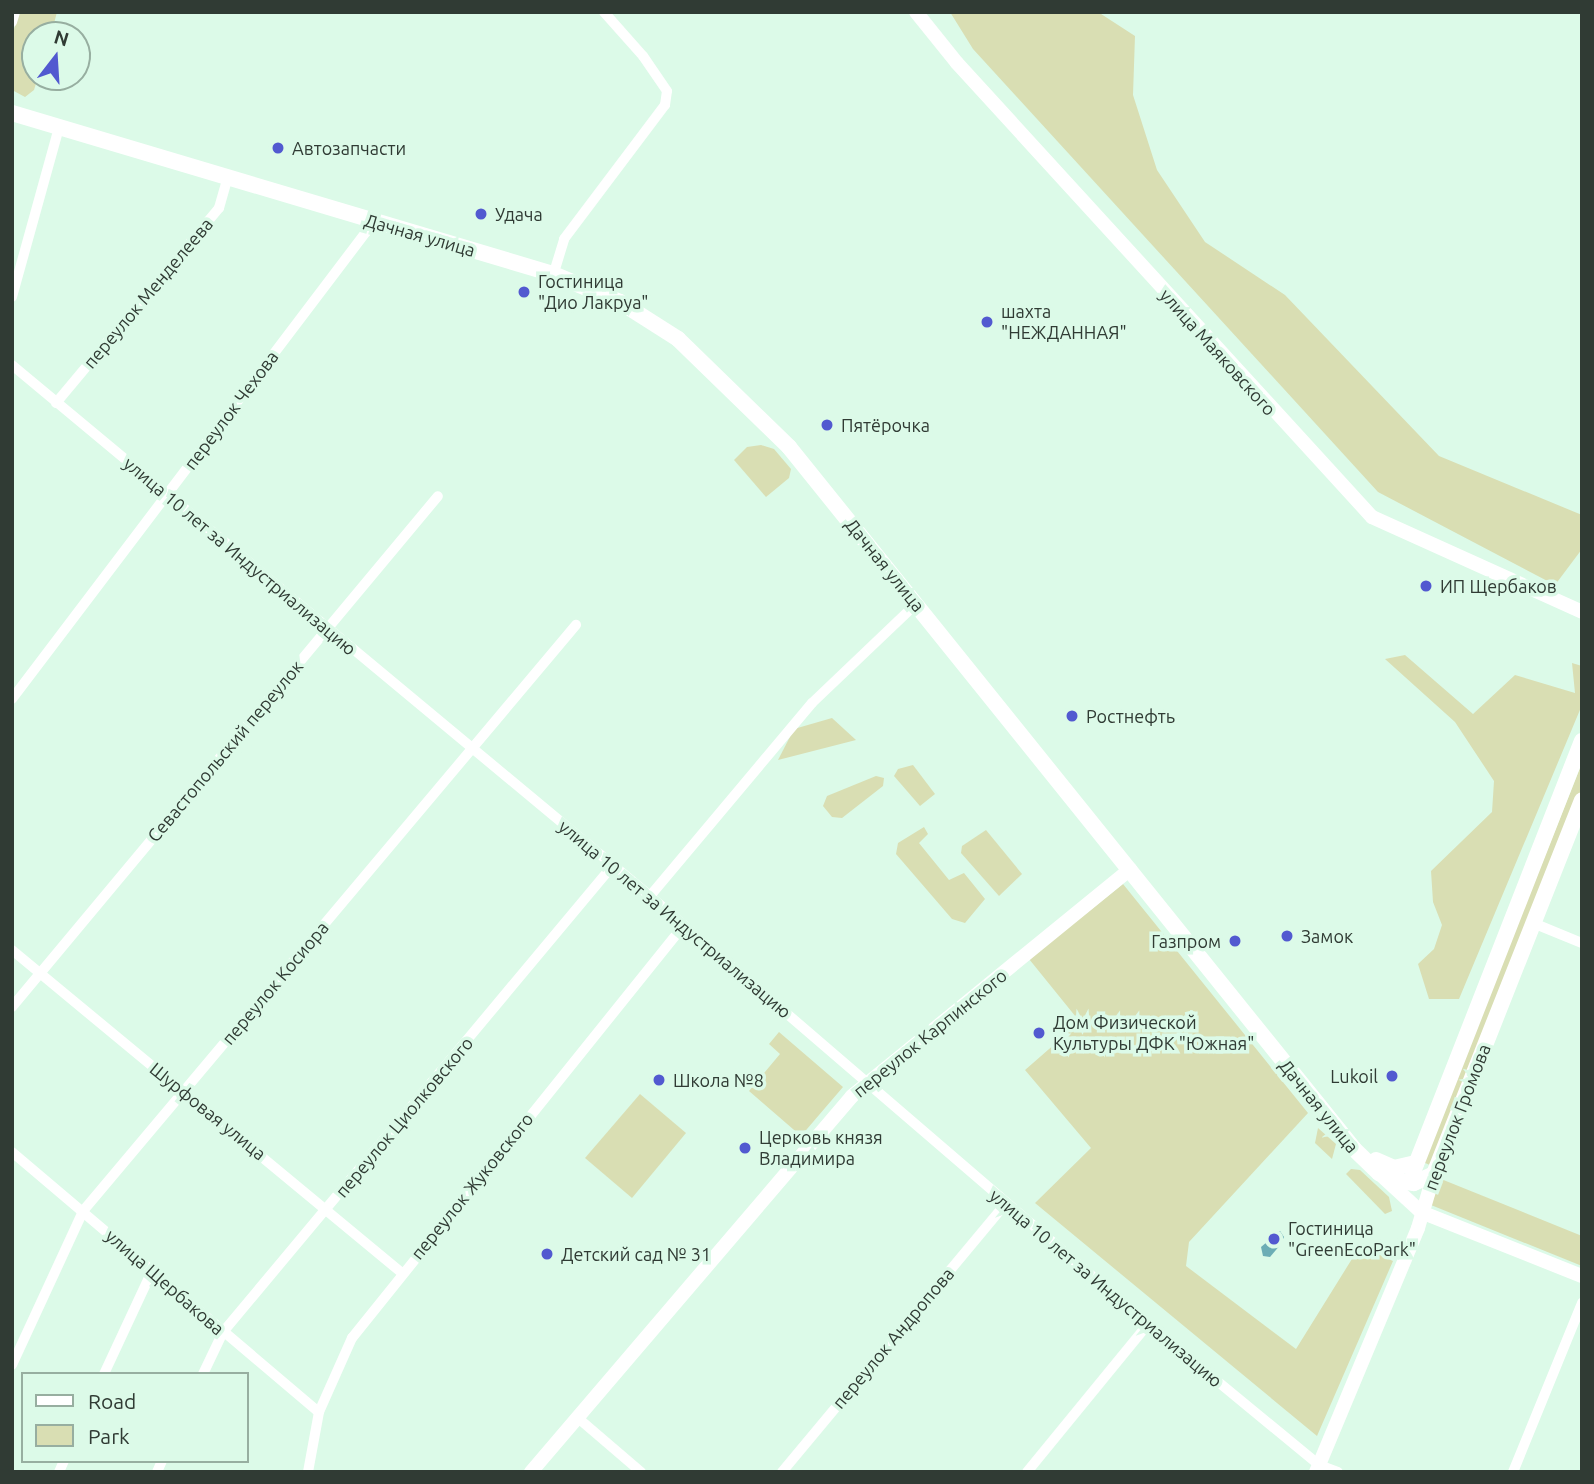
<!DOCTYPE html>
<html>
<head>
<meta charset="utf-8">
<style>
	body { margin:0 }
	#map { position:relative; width:1594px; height:1484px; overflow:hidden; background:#dcfae8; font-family:Ubuntu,sans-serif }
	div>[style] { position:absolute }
	.green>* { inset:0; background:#d9deb3 }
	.water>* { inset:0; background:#6cadb5 }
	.street>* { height:10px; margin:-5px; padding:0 5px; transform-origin:5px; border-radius:5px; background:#fff }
	.secondary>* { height:14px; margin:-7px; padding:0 7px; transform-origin:7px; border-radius:7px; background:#fff }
	.primary>* { height:16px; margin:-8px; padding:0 8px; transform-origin:8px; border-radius:8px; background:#fff }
	.dots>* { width:19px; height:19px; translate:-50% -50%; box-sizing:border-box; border:4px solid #dcfae8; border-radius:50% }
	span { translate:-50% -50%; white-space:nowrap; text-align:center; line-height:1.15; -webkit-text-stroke:7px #dcfae8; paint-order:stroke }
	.poi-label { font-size:18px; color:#303b34 }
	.left { translate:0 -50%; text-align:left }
	.right { translate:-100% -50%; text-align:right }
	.street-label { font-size:18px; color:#303b34 }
	.frame { position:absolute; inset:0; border:14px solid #303b34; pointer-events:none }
	.legend { position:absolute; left:21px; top:1372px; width:228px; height:91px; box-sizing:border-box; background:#dcfae8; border:2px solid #97aea0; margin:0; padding:9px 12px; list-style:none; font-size:21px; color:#303b34 }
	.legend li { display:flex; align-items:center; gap:14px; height:35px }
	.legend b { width:35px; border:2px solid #97aea0 }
	.north { position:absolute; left:21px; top:21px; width:70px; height:70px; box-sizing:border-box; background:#dcfae8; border:2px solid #97aea0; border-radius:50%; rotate:17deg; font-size:19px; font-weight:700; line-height:28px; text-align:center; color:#303b34 }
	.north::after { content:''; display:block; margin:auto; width:24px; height:32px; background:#5259d0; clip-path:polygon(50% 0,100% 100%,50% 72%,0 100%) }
</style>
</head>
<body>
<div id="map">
	<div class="green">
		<i style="clip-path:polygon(19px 12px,57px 12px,51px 35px,35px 35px,38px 77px,34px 90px,25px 97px,12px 90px,12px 36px)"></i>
		<i style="clip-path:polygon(950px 12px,1098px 12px,1135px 36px,1133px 95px,1157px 170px,1205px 242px,1285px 295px,1439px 456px,1582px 515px,1582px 549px,1555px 585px,1378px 492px,973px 49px)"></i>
		<i style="clip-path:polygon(761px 445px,774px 449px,791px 469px,789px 478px,766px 497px,734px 460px,747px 447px)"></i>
		<i style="clip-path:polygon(1405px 655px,1473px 714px,1515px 675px,1575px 693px,1572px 663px,1582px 666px,1582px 705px,1459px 999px,1429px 999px,1418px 964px,1434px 949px,1442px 925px,1433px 902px,1431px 871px,1492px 812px,1494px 781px,1455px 722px,1385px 659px)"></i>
		<i style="clip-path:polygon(832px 718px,856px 740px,778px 760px,794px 729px)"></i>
		<i style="clip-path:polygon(1582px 763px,1582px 789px,1432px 1166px,1423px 1162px)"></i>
		<i style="clip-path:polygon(913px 765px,935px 794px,920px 806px,894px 776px,898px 769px)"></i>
		<i style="clip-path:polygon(876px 776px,884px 778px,883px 786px,842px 818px,832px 817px,823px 806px,827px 796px)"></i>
		<i style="clip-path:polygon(924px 827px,928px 834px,919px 843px,949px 880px,964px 873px,985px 899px,965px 923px,952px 919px,896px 854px,898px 843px)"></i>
		<i style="clip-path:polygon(986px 830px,1022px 874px,999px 896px,961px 853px,962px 846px)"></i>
		<i style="clip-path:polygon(1123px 884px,1308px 1113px,1189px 1242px,1186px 1266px,1296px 1349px,1360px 1246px,1393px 1261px,1317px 1436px,1035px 1203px,1091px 1148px,1025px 1070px,1080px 1022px,1029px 959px)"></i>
		<i style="clip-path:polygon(779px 1032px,843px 1087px,801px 1136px,749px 1091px,780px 1054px,769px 1044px)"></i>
		<i style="clip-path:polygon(640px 1094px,686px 1133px,632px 1198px,585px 1158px)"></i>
		<i style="clip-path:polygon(1318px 1128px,1336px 1144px,1332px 1159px,1315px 1143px)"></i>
		<i style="clip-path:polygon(1351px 1169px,1360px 1170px,1389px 1197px,1392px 1211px,1385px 1214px,1346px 1174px)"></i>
		<i style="clip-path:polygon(1441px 1179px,1582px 1236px,1582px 1266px,1431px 1205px)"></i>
	</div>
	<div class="water">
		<i style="clip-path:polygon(1280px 1231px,1284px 1237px,1281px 1244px,1270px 1257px,1263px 1256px,1261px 1247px)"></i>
	</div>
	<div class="street">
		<i style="left:12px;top:22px;width:10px;rotate:-73deg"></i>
		<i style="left:556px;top:266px;width:28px;rotate:-73deg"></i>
		<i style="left:564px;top:239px;width:168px;rotate:-53deg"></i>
		<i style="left:665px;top:105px;width:14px;rotate:-82deg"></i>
		<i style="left:667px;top:91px;width:42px;rotate:-124.4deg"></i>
		<i style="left:643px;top:56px;width:59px;rotate:-131.6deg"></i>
		<i style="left:12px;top:297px;width:176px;rotate:-74.5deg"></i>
		<i style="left:12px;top:365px;width:830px;rotate:39.77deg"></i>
		<i style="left:650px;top:896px;width:657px;rotate:40.68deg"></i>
		<i style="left:1148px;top:1324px;width:222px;rotate:39.5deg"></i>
		<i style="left:1319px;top:1465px;width:20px;rotate:20deg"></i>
		<i style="left:56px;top:403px;width:254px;rotate:-50.1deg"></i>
		<i style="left:219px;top:208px;width:32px;rotate:-74deg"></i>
		<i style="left:12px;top:699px;width:586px;rotate:-52.84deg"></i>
		<i style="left:366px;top:232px;width:13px;rotate:-72deg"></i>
		<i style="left:650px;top:896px;width:252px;rotate:-50deg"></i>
		<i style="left:812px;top:703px;width:144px;rotate:-43.6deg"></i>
		<i style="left:1533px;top:923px;width:53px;rotate:22.2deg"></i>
		<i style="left:12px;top:950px;width:506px;rotate:39.63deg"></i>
		<i style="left:12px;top:1007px;width:665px;rotate:-50.18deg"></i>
		<i style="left:12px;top:1152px;width:402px;rotate:40.3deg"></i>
		<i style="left:12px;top:1365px;width:170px;rotate:-65.2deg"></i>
		<i style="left:83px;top:1211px;width:766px;rotate:-49.93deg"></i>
		<i style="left:104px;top:1374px;width:114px;rotate:-65deg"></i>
		<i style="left:203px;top:1374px;width:47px;rotate:-64.5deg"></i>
		<i style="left:223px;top:1332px;width:608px;rotate:-50.13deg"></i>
		<i style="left:578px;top:1418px;width:83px;rotate:40.6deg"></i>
		<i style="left:59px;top:1472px;width:12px;rotate:-66deg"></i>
		<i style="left:157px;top:1472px;width:12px;rotate:-66deg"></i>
		<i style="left:308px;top:1472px;width:61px;rotate:-79.6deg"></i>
		<i style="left:319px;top:1412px;width:81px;rotate:-66deg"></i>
		<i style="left:352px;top:1338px;width:530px;rotate:-51.21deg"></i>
		<i style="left:782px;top:1472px;width:349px;rotate:-50.2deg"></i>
		<i style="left:1027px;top:1472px;width:191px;rotate:-50.7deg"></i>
		<i style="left:1513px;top:1472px;width:183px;rotate:-67.8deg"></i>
	</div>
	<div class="secondary">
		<i style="left:916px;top:12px;width:65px;rotate:51.2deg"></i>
		<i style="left:957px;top:63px;width:615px;rotate:47.57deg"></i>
		<i style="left:1372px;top:517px;width:230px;rotate:24.3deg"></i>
		<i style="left:1382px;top:1176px;width:53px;rotate:42.7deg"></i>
		<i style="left:1421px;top:1212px;width:173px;rotate:21.7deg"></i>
		<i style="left:531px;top:1472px;width:494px;rotate:-49.5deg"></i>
		<i style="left:852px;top:1096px;width:359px;rotate:-39.2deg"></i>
		<i style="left:1316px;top:1472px;width:264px;rotate:-67.3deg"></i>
		<i style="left:1418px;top:1228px;width:56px;rotate:-73.5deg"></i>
	</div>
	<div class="primary">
		<i style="left:12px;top:113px;width:564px;rotate:16.57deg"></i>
		<i style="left:553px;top:274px;width:73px;rotate:22.7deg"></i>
		<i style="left:620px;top:302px;width:69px;rotate:32.5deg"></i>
		<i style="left:678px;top:339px;width:155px;rotate:44.2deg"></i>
		<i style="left:789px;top:447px;width:901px;rotate:51.17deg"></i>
		<i style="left:1354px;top:1149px;width:35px;rotate:44deg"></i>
		<i style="left:1379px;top:1173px;width:17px;rotate:25deg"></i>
		<i style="left:1394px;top:1180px;width:20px;rotate:9deg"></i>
		<i style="left:1414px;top:1183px;width:22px;rotate:-24deg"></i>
		<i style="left:1434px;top:1174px;width:402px;rotate:-68.4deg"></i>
		<i style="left:1376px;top:1160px;width:20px;rotate:24deg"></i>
		<i style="left:1394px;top:1168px;width:23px;rotate:-13deg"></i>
		<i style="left:1413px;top:1172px;width:463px;rotate:-68.6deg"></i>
	</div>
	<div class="dots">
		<i style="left:278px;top:148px;background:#5259d0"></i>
		<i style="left:481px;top:214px;background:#5259d0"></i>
		<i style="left:524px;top:292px;background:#5259d0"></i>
		<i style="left:987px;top:322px;background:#5259d0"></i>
		<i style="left:827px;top:425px;background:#5259d0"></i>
		<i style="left:1426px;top:586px;background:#5259d0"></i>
		<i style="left:1072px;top:716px;background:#5259d0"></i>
		<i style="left:1287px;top:936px;background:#5259d0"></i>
		<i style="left:1235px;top:941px;background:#5259d0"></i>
		<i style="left:1039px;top:1033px;background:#5259d0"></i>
		<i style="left:1392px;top:1076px;background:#5259d0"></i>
		<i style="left:659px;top:1080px;background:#5259d0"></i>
		<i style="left:745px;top:1148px;background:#5259d0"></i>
		<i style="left:1274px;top:1239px;background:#5259d0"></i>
		<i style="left:547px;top:1254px;background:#5259d0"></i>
	</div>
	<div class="poi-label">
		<span class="left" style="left:292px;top:148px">Автозапчасти</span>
		<span class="left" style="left:495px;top:214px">Удача</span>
		<span class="left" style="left:538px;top:292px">Гостиница<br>"Дио Лакруа"</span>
		<span class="left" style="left:1001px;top:322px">шахта<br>"НЕЖДАННАЯ"</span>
		<span class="left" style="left:841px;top:425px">Пятёрочка</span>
		<span class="left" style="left:1440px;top:586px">ИП Щербаков</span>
		<span class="left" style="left:1086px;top:716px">Ростнефть</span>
		<span class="left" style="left:1301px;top:936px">Замок</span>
		<span class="right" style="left:1221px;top:941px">Газпром</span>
		<span class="left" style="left:1053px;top:1033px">Дом Физической<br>Культуры ДФК "Южная"</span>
		<span class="right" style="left:1378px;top:1076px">Lukoil</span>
		<span class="left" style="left:673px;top:1080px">Школа №8</span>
		<span class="left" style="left:759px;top:1148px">Церковь князя<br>Владимира</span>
		<span class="left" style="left:1288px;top:1239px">Гостиница<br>"GreenEcoPark"</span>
		<span class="left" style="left:561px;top:1254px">Детский сад № 31</span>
	</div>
	<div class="street-label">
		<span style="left:420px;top:235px;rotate:16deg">Дачная улица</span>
		<span style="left:148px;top:293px;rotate:-50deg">переулок Менделеева</span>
		<span style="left:1218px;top:352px;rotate:48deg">улица Маяковского</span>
		<span style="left:231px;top:410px;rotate:-53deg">переулок Чехова</span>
		<span style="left:240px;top:556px;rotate:40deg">улица 10 лет за Индустриализацию</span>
		<span style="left:885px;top:565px;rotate:51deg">Дачная улица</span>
		<span style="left:225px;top:751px;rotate:-50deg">Севастопольский переулок</span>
		<span style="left:675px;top:919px;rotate:40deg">улица 10 лет за Индустриализацию</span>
		<span style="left:275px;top:983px;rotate:-50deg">переулок Косиора</span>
		<span style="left:930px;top:1033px;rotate:-39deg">переулок Карпинского</span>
		<span style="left:1319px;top:1106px;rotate:51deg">Дачная улица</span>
		<span style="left:208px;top:1111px;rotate:39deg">Шурфовая улица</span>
		<span style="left:404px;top:1117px;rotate:-50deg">переулок Циолковского</span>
		<span style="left:1457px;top:1117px;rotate:-69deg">переулок Громова</span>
		<span style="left:472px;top:1186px;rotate:-51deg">переулок Жуковского</span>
		<span style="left:165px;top:1282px;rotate:41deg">улица Щербакова</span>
		<span style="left:1106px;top:1288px;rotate:40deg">улица 10 лет за Индустриализацию</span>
		<span style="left:893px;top:1338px;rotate:-50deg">переулок Андропова</span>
	</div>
	<div class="frame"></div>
	<ul class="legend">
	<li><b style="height:9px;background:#fff"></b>Road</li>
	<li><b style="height:19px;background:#d9deb3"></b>Park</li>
	</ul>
	<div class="north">N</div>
</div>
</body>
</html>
